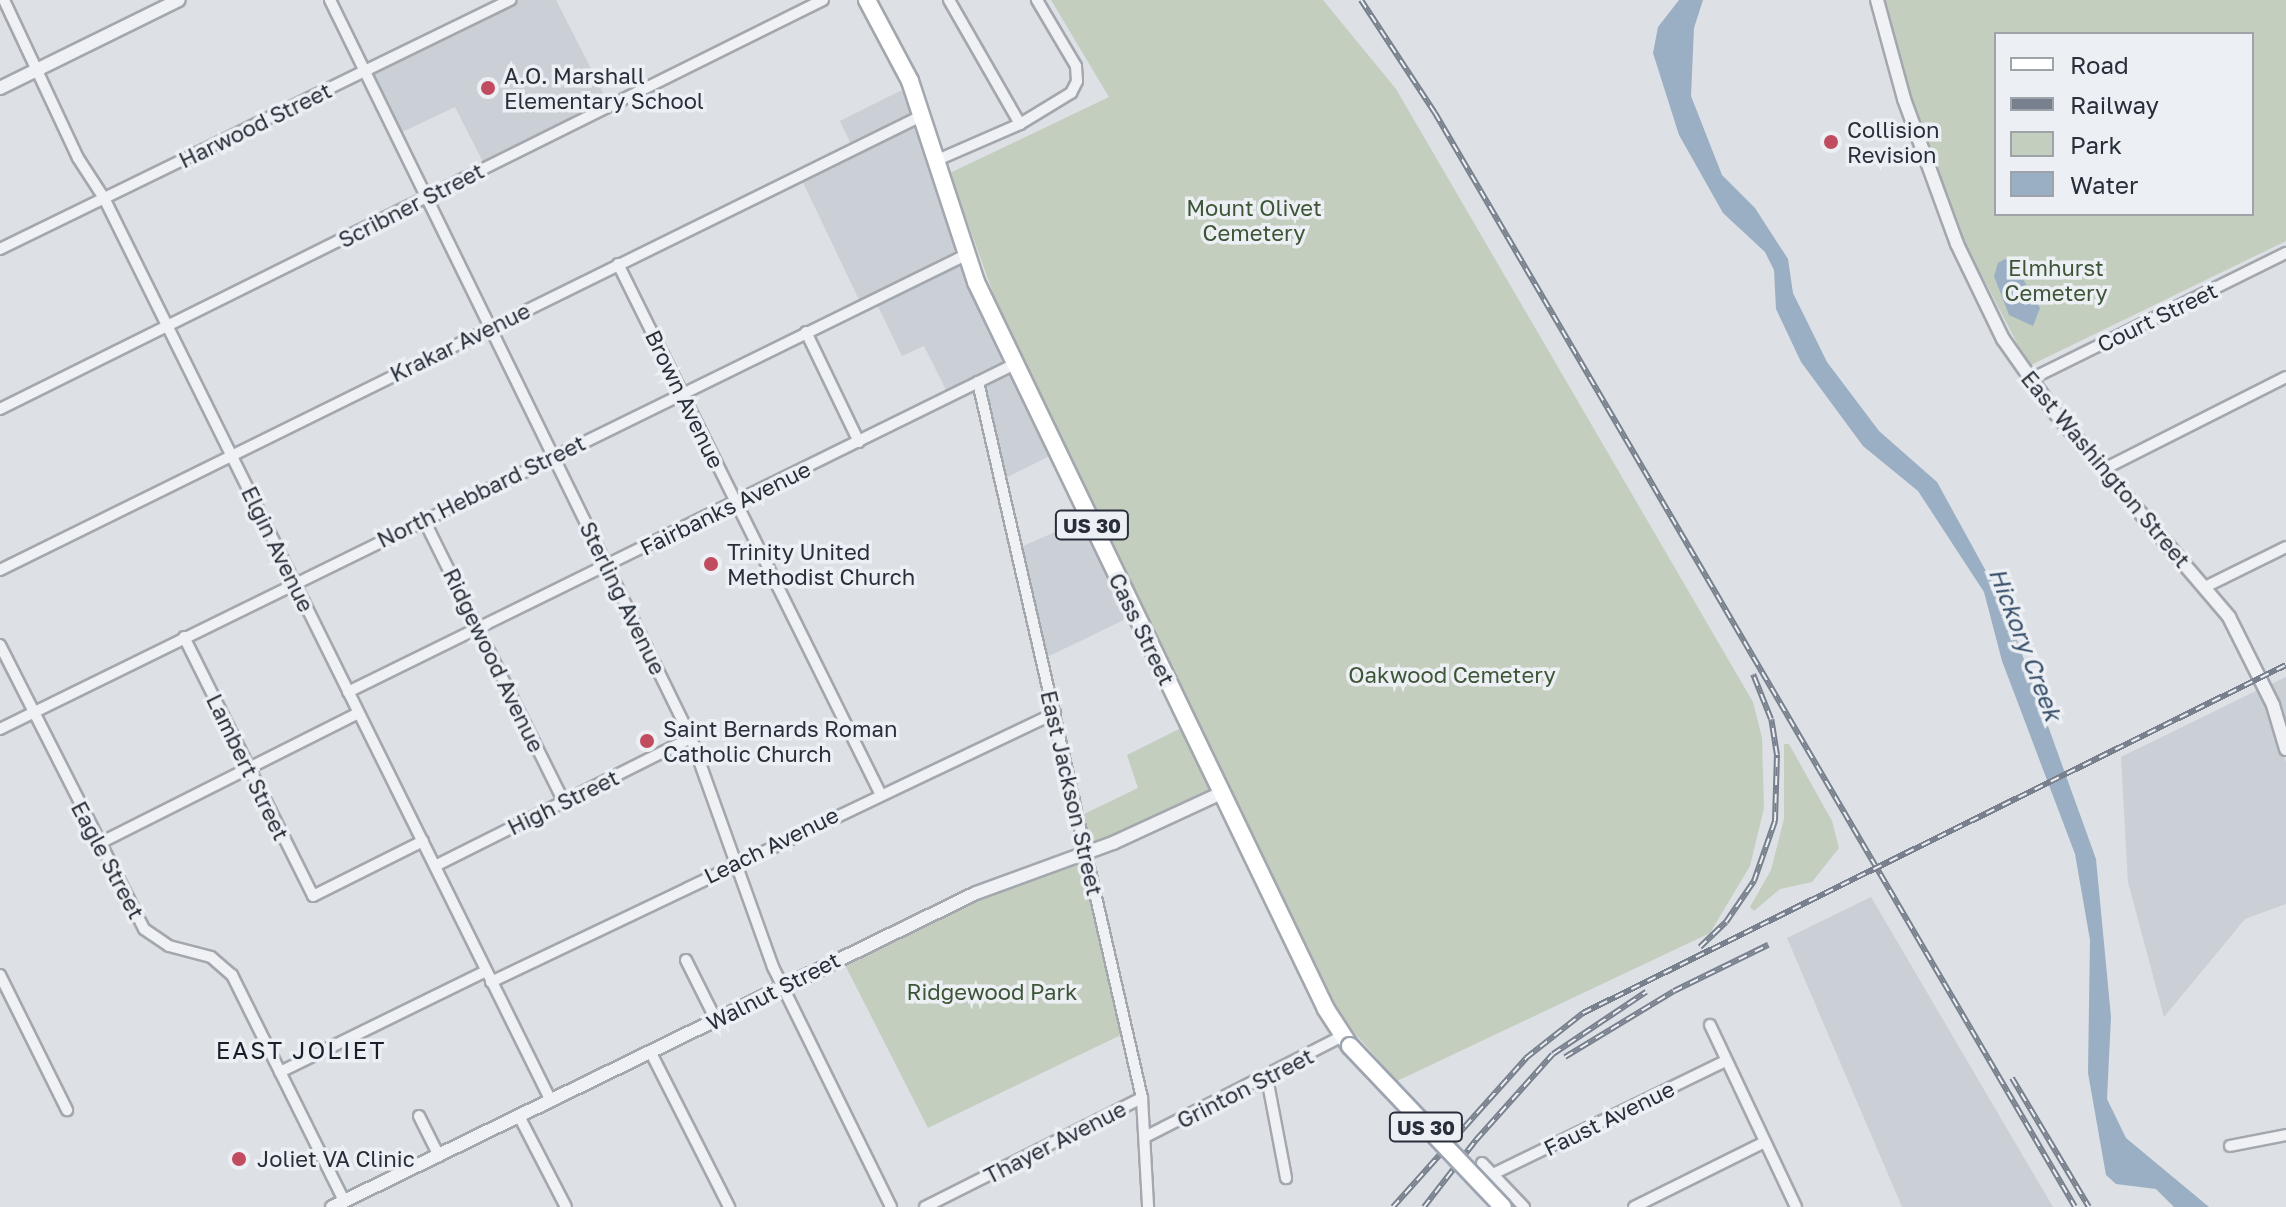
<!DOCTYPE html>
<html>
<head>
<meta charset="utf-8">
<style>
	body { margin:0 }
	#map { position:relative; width:2286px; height:1207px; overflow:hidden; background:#dde0e5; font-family:"Golos Text",sans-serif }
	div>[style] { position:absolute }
	.built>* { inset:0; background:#cbcfd6 }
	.green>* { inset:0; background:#c3cebf }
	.water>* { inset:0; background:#9aafc3 }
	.roads { filter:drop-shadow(2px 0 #a3a7ae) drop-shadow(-2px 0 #a3a7ae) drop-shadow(0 2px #a3a7ae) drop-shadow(0 -2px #a3a7ae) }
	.minor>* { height:10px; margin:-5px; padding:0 5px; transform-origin:5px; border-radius:5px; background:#eff1f4 }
	.tertiary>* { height:12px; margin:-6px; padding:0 6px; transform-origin:6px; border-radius:6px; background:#eff1f4 }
	.primary>* { height:16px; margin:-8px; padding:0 8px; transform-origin:8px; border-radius:8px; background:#fff }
	.rail>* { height:6px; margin-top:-3px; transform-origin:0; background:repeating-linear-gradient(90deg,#eceff3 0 9px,#78808d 0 18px); box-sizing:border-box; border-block:2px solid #78808d }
	.bridges { filter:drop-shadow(2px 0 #9da5b0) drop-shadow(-2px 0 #9da5b0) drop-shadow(0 2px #9da5b0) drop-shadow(0 -2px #9da5b0) }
	.primary-bridge>* { height:16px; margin:-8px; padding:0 8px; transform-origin:8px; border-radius:8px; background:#fff }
	.dots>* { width:22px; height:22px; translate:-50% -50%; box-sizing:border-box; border:4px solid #eceff3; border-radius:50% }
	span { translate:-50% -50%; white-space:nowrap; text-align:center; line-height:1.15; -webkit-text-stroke:7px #eceff3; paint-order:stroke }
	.shield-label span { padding:2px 6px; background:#eceff3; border:2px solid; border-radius:6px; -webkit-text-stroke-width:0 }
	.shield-label { font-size:20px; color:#282f3a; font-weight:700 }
	.poi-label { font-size:22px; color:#282f3a }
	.left { translate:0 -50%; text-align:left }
	.street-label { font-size:22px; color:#282f3a }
	.park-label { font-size:22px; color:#3d5536 }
	.water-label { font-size:24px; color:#364e6a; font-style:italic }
	.neighbourhood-label { font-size:24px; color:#1a202b; letter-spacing:2px }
	.legend { position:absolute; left:1994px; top:32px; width:260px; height:184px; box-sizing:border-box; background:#eceff3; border:2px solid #9ea2a9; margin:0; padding:10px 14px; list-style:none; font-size:24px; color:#282f3a }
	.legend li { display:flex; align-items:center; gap:16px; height:40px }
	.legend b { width:40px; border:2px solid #9ea2a9 }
</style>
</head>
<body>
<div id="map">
	<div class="built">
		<i style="clip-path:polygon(513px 0,556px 0,609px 104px,485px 166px,455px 107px,398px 134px,367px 72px)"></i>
		<i style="clip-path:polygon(910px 86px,934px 162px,1056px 453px,1001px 480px,979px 382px,949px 396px,924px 346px,902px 356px,874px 298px,861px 304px,800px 176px,854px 150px,840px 121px)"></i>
		<i style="clip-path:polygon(1088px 518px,1134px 615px,1043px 659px,1016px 549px)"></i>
		<i style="clip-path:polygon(2286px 677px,2286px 737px,2267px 686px)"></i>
		<i style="clip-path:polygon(2262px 688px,2286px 762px,2286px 904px,2245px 919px,2164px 1017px,2128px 882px,2121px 757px)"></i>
		<i style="clip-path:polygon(1871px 897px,2053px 1207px,1902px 1207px,1787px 938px)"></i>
	</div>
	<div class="green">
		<i style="clip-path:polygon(1051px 0,1323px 0,1396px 89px,1753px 702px,1762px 738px,1764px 808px,1750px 866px,1710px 933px,1397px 1081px,1352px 1030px,1329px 995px,997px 304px,950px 173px,1109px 97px)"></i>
		<i style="clip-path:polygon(evenodd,1880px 0,2286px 0,2286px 241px,2029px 366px,1968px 249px,1907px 98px,1880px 0,1996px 34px,2252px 34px,2252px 214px,1996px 214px,1996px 34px)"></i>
		<i style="clip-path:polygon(1187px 725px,1220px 793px,1085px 851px,1078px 817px,1138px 788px,1127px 755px)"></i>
		<i style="clip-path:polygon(1784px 744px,1789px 744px,1832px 821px,1839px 848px,1812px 882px,1780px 889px,1754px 911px,1750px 907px,1771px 870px,1784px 819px)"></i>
		<i style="clip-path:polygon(1085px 853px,1125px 1033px,928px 1128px,842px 959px,975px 893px)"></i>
	</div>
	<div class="water">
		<i style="clip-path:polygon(1679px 0,1703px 0,1694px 28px,1691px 96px,1722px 175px,1755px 208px,1788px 259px,1793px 293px,1827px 362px,1879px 431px,1937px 482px,2004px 604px,2096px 859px,2111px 1017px,2107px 1099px,2126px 1138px,2209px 1207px,2174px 1207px,2156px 1189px,2116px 1184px,2106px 1175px,2088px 1073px,2090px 940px,2075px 854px,2002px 661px,1984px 592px,1918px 491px,1863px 446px,1801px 362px,1776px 309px,1774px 270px,1765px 252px,1723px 213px,1679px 135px,1653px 53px,1658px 27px)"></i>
		<i style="clip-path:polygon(2005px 259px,2013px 262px,2040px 308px,2033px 326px,2009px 315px,1994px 276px,1998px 263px)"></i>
	</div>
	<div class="roads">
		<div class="minor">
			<i style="left:4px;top:0;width:174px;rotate:64.9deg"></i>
			<i style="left:78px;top:158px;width:48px;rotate:57deg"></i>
			<i style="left:104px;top:198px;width:1005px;rotate:63.66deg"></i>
			<i style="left:330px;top:0;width:822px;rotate:63.93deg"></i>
			<i style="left:691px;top:738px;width:243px;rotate:70.3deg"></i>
			<i style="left:773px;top:967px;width:267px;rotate:63.8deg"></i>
			<i style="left:949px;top:0;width:143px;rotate:60.2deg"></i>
			<i style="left:935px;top:161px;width:93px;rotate:-23.5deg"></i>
			<i style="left:1020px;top:124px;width:60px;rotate:-31.3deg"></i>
			<i style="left:1071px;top:93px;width:13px;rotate:-63deg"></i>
			<i style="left:1077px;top:81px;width:15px;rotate:-94deg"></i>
			<i style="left:1076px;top:66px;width:77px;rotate:-120.6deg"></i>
			<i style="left:0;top:249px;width:568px;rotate:-26.02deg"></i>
			<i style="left:618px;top:264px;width:590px;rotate:63.65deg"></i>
			<i style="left:806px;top:332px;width:122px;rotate:64.3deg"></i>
			<i style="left:2029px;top:380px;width:287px;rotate:-26.3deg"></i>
			<i style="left:978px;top:382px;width:735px;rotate:77.1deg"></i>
			<i style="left:1142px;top:1098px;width:109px;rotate:86.8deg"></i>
			<i style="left:0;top:409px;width:919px;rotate:-26.43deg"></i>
			<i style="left:2104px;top:469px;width:204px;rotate:-26.8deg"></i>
			<i style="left:423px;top:518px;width:317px;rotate:63.6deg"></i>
			<i style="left:0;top:570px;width:1027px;rotate:-26.24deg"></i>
			<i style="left:2205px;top:587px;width:90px;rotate:-26.3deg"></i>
			<i style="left:184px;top:637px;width:289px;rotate:63.5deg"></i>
			<i style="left:313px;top:896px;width:123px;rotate:-26.6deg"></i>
			<i style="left:0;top:645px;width:318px;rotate:63.1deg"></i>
			<i style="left:144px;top:929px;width:30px;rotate:34deg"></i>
			<i style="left:169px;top:946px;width:43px;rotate:14.7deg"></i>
			<i style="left:211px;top:957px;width:28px;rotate:41deg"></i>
			<i style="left:232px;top:975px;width:252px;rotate:63.6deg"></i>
			<i style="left:348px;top:692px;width:743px;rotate:-26.19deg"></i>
			<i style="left:0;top:729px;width:1074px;rotate:-26.14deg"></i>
			<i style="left:98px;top:844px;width:291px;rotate:-26.7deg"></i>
			<i style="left:435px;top:866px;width:286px;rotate:-26.6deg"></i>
			<i style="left:686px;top:960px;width:67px;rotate:63.4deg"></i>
			<i style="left:0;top:975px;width:151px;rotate:63.6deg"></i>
			<i style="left:491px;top:982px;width:625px;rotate:-25.5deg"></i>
			<i style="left:1710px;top:1025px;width:201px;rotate:64.7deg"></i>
			<i style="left:650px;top:1051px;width:175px;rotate:63.1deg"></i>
			<i style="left:280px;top:1072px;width:229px;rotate:-26.1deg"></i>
			<i style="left:1267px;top:1078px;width:102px;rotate:79.2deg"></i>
			<i style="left:419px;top:1116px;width:45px;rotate:63.4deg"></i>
			<i style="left:519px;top:1116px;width:102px;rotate:62.7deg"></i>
			<i style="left:1147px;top:1136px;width:219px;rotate:-27.1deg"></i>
			<i style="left:2230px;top:1146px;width:57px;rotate:-11.1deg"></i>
			<i style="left:1482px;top:1163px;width:61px;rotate:46.3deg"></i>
			<i style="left:1493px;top:1174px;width:259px;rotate:-25.9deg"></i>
			<i style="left:925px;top:1207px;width:243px;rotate:-26.7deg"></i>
			<i style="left:1634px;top:1207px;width:146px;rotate:-26.4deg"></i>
		</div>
		<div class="tertiary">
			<i style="left:1877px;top:0;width:103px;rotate:74.7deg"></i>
			<i style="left:1904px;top:99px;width:154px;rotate:69.9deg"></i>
			<i style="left:1957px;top:244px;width:106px;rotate:64.2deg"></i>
			<i style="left:2003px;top:339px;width:90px;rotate:54.9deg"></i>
			<i style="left:2055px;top:413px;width:268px;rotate:49.5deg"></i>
			<i style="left:2229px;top:617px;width:98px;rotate:63.4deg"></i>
			<i style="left:2273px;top:705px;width:46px;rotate:73.5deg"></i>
			<i style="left:0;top:88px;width:199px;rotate:-26.2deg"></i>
			<i style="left:332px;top:1207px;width:716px;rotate:-25.99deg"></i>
			<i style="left:976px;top:893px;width:146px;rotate:-20.1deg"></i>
			<i style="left:1113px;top:843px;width:119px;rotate:-24.8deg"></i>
		</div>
		<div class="primary">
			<i style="left:867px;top:0;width:92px;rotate:62deg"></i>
			<i style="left:910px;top:81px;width:212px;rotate:71.8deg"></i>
			<i style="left:976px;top:282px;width:807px;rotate:64.29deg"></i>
			<i style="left:1326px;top:1009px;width:44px;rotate:57deg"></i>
		</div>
	</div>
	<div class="rail">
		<i style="left:1361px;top:0;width:135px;rotate:56.8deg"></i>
		<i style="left:1435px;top:113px;width:1267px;rotate:59.67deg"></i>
		<i style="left:1700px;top:947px;width:36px;rotate:-44deg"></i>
		<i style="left:1726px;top:922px;width:50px;rotate:-55.7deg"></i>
		<i style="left:1754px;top:881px;width:64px;rotate:-70.7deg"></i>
		<i style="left:1775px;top:821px;width:66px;rotate:-88.3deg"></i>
		<i style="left:1777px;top:755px;width:36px;rotate:-99deg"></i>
		<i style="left:1771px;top:719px;width:48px;rotate:-111.8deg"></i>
		<i style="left:1565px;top:1057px;width:127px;rotate:-31.2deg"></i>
		<i style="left:1674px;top:991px;width:105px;rotate:-26.1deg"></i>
		<i style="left:2012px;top:1078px;width:150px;rotate:59.2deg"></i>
		<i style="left:1393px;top:1207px;width:200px;rotate:-48.2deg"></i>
		<i style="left:1526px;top:1058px;width:73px;rotate:-38.3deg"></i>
		<i style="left:1583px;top:1013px;width:784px;rotate:-26.34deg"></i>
		<i style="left:1424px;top:1207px;width:85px;rotate:-52.2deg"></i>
		<i style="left:1476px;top:1140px;width:115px;rotate:-48.2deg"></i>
		<i style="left:1553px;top:1054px;width:112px;rotate:-33.7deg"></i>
	</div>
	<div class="bridges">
		<div class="primary-bridge">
			<i style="left:1350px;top:1046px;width:222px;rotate:46.5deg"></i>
		</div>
	</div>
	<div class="dots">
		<i style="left:488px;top:88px;background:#c14b5f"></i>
		<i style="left:1831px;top:142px;background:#c14b5f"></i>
		<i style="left:711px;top:564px;background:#c14b5f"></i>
		<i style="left:647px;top:741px;background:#c14b5f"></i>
		<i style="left:239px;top:1159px;background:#c14b5f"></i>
	</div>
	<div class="shield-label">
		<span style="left:1092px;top:525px">US 30</span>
		<span style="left:1426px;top:1127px">US 30</span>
	</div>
	<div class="poi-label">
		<span class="left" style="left:504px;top:88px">A.O. Marshall<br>Elementary School</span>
		<span class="left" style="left:1847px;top:142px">Collision<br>Revision</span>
		<span class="left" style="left:727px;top:564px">Trinity United<br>Methodist Church</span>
		<span class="left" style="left:663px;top:741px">Saint Bernards Roman<br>Catholic Church</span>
		<span class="left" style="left:257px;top:1159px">Joliet VA Clinic</span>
	</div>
	<div class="street-label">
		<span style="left:255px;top:125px;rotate:-26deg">Harwood Street</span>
		<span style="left:411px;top:205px;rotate:-27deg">Scribner Street</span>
		<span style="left:2157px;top:317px;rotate:-26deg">Court Street</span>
		<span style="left:460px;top:342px;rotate:-26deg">Krakar Avenue</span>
		<span style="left:685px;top:399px;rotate:64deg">Brown Avenue</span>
		<span style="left:2106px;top:469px;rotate:50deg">East Washington Street</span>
		<span style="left:481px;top:491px;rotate:-26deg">North Hebbard Street</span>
		<span style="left:725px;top:508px;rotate:-26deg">Fairbanks Avenue</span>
		<span style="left:278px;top:549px;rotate:64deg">Elgin Avenue</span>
		<span style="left:623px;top:598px;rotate:64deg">Sterling Avenue</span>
		<span style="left:1142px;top:629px;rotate:64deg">Cass Street</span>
		<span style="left:494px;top:660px;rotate:64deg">Ridgewood Avenue</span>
		<span style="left:248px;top:767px;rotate:64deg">Lambert Street</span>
		<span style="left:1072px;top:793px;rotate:77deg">East Jackson Street</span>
		<span style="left:563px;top:802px;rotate:-26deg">High Street</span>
		<span style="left:771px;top:845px;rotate:-26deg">Leach Avenue</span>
		<span style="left:108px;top:860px;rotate:62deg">Eagle Street</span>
		<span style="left:773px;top:991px;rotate:-27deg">Walnut Street</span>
		<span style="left:1245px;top:1088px;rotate:-27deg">Grinton Street</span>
		<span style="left:1609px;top:1118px;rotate:-26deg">Faust Avenue</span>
		<span style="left:1055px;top:1142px;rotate:-27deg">Thayer Avenue</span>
	</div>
	<div class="park-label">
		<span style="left:1254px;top:220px">Mount Olivet<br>Cemetery</span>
		<span style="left:2056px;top:280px">Elmhurst<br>Cemetery</span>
		<span style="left:1452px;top:675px">Oakwood Cemetery</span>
		<span style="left:992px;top:992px">Ridgewood Park</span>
	</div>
	<div class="water-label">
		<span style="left:2026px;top:644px;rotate:69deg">Hickory Creek</span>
	</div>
	<div class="neighbourhood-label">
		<span style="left:301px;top:1050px">EAST JOLIET</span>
	</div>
	<ul class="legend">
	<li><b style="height:10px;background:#fff"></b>Road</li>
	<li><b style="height:10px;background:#78808d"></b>Railway</li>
	<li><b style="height:22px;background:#c3cebf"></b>Park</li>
	<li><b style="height:22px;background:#9aafc3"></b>Water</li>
	</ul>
</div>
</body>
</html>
